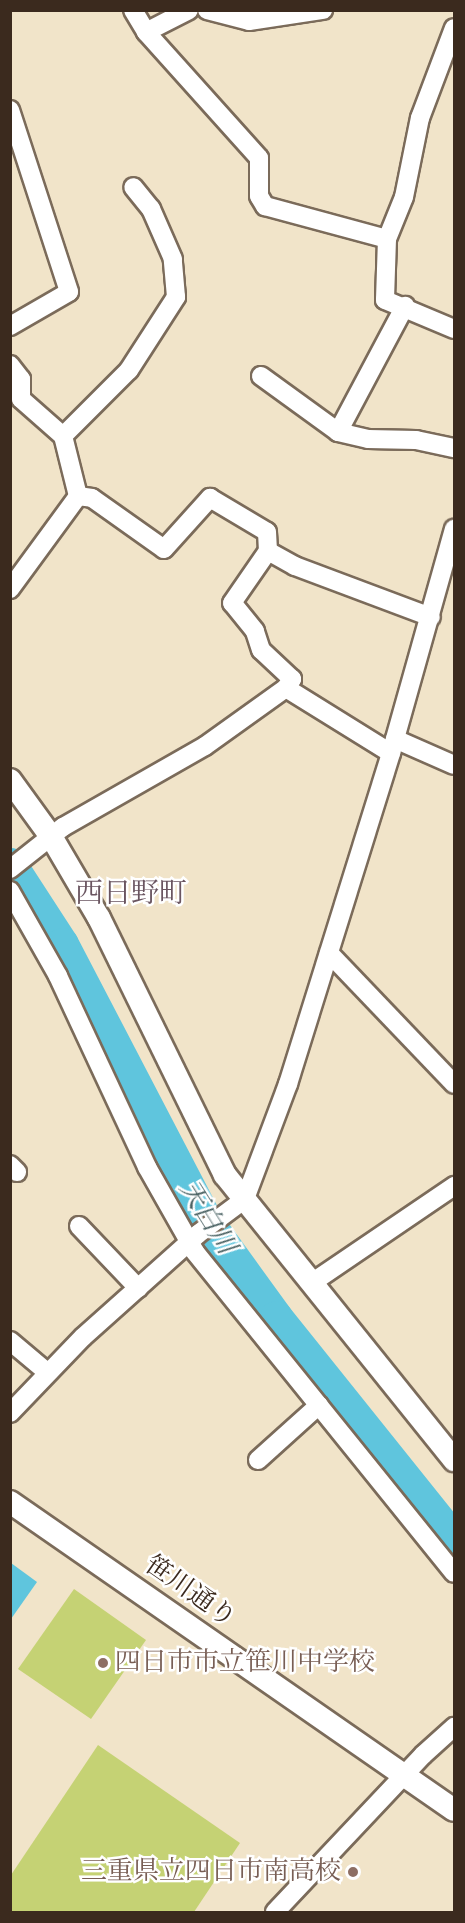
<!DOCTYPE html>
<html>
<head>
<meta charset="utf-8">
<style>
	body { margin:0 }
	#map { position:relative; width:465px; height:1923px; overflow:hidden; background:#f1e4c9; font-family:"IM FELL Double Pica","Noto Serif JP",serif }
	div>[style] { position:absolute }
	.green>* { inset:0; background:#c5d274 }
	.water>* { inset:0; background:#5fc5dd }
	.river>* { height:33px; margin:-16.5px; padding:0 16.5px; transform-origin:16.5px; border-radius:16.5px; background:#5fc5dd }
	.roads { filter:drop-shadow(2px 0 #7b6b5a) drop-shadow(-2px 0 #7b6b5a) drop-shadow(0 2px #7b6b5a) drop-shadow(0 -2px #7b6b5a) }
	.minor>* { height:18px; margin:-9px; padding:0 9px; transform-origin:9px; border-radius:9px; background:#fff }
	.tertiary>* { height:22px; margin:-11px; padding:0 11px; transform-origin:11px; border-radius:11px; background:#fff }
	.dots>* { width:16px; height:16px; translate:-50% -50%; box-sizing:border-box; border:3px solid #fff; border-radius:50% }
	span { translate:-50% -50%; white-space:nowrap; text-align:center; line-height:1.15; -webkit-text-stroke:5px #fff; paint-order:stroke }
	.street-label { font-size:26px; color:#3b2a1e }
	.education-label { font-size:26px; color:#785e54 }
	.left { translate:0 -50%; text-align:left }
	.right { translate:-100% -50%; text-align:right }
	.water-label { font-size:27px; color:#486061; font-style:italic }
	.quarter-label { font-size:28px; color:#6a5560 }
	.frame { position:absolute; inset:0; border:12px solid #3b2a1e; pointer-events:none }
</style>
</head>
<body>
<div id="map">
	<div class="green">
		<i style="clip-path:polygon(74px 1589px,146px 1640px,91px 1719px,18px 1669px)"></i>
		<i style="clip-path:polygon(98px 1745px,240px 1843px,194px 1912px,11px 1912px,11px 1875px)"></i>
	</div>
	<div class="water">
		<i style="clip-path:polygon(11px 1563px,37px 1582px,11px 1619px,10px 1564px)"></i>
	</div>
	<div class="river">
		<i style="left:10px;top:864px;width:95px;rotate:57deg"></i>
		<i style="left:62px;top:944px;width:310px;rotate:62.5deg"></i>
		<i style="left:205px;top:1219px;width:121px;rotate:54.1deg"></i>
		<i style="left:276px;top:1317px;width:285px;rotate:51.3deg"></i>
	</div>
	<div class="roads">
		<div class="minor">
			<i style="left:133px;top:10px;width:26px;rotate:59deg"></i>
			<i style="left:146px;top:32px;width:169px;rotate:48.1deg"></i>
			<i style="left:259px;top:158px;width:38px;rotate:90deg"></i>
			<i style="left:259px;top:196px;width:12px;rotate:59deg"></i>
			<i style="left:265px;top:206px;width:126px;rotate:15.1deg"></i>
			<i style="left:387px;top:239px;width:61px;rotate:91.9deg"></i>
			<i style="left:385px;top:300px;width:75px;rotate:22.8deg"></i>
			<i style="left:207px;top:10px;width:43px;rotate:14.7deg"></i>
			<i style="left:249px;top:21px;width:75px;rotate:-8.5deg"></i>
			<i style="left:146px;top:32px;width:48px;rotate:-27.1deg"></i>
			<i style="left:10px;top:110px;width:191px;rotate:72deg"></i>
			<i style="left:69px;top:292px;width:68px;rotate:150deg"></i>
			<i style="left:387px;top:239px;width:45px;rotate:-68deg"></i>
			<i style="left:404px;top:197px;width:81px;rotate:-78.6deg"></i>
			<i style="left:420px;top:118px;width:96px;rotate:-69.3deg"></i>
			<i style="left:10px;top:365px;width:18px;rotate:52deg"></i>
			<i style="left:21px;top:379px;width:20px;rotate:90deg"></i>
			<i style="left:21px;top:399px;width:56px;rotate:41.4deg"></i>
			<i style="left:261px;top:376px;width:95px;rotate:36deg"></i>
			<i style="left:338px;top:432px;width:31px;rotate:13deg"></i>
			<i style="left:368px;top:439px;width:48px;rotate:1.2deg"></i>
			<i style="left:416px;top:440px;width:39px;rotate:12deg"></i>
			<i style="left:338px;top:432px;width:143px;rotate:-62deg"></i>
			<i style="left:78px;top:496px;width:62px;rotate:-104deg"></i>
			<i style="left:63px;top:436px;width:93px;rotate:-45deg"></i>
			<i style="left:129px;top:370px;width:87px;rotate:-57.2deg"></i>
			<i style="left:176px;top:297px;width:38px;rotate:-95deg"></i>
			<i style="left:173px;top:259px;width:55px;rotate:-113.7deg"></i>
			<i style="left:151px;top:209px;width:28px;rotate:-129deg"></i>
			<i style="left:10px;top:589px;width:115px;rotate:-53.8deg"></i>
			<i style="left:78px;top:496px;width:14px;rotate:8deg"></i>
			<i style="left:92px;top:498px;width:88px;rotate:35.3deg"></i>
			<i style="left:164px;top:549px;width:69px;rotate:-48deg"></i>
			<i style="left:210px;top:498px;width:66px;rotate:30.8deg"></i>
			<i style="left:267px;top:532px;width:19px;rotate:87deg"></i>
			<i style="left:268px;top:551px;width:31px;rotate:29deg"></i>
			<i style="left:295px;top:566px;width:145px;rotate:20.6deg"></i>
			<i style="left:286px;top:688px;width:123px;rotate:31.8deg"></i>
			<i style="left:395px;top:739px;width:64px;rotate:23.8deg"></i>
			<i style="left:10px;top:869px;width:68px;rotate:-38.4deg"></i>
			<i style="left:63px;top:827px;width:163px;rotate:-29.7deg"></i>
			<i style="left:205px;top:746px;width:100px;rotate:-35.6deg"></i>
			<i style="left:286px;top:688px;width:11px;rotate:-56deg"></i>
			<i style="left:292px;top:679px;width:42px;rotate:-136.9deg"></i>
			<i style="left:261px;top:650px;width:20px;rotate:-108deg"></i>
			<i style="left:255px;top:631px;width:36px;rotate:-129deg"></i>
			<i style="left:232px;top:603px;width:63px;rotate:-55.3deg"></i>
			<i style="left:10px;top:891px;width:98px;rotate:60.5deg"></i>
			<i style="left:58px;top:976px;width:211px;rotate:65deg"></i>
			<i style="left:147px;top:1167px;width:98px;rotate:60.5deg"></i>
			<i style="left:195px;top:1252px;width:412px;rotate:51.1deg"></i>
			<i style="left:329px;top:953px;width:181px;rotate:46.3deg"></i>
			<i style="left:10px;top:1165px;width:10px;rotate:45deg"></i>
			<i style="left:79px;top:1226px;width:86px;rotate:46.4deg"></i>
			<i style="left:313px;top:1282px;width:171px;rotate:-34.2deg"></i>
			<i style="left:10px;top:1341px;width:48px;rotate:40deg"></i>
			<i style="left:10px;top:1413px;width:105px;rotate:-46.2deg"></i>
			<i style="left:83px;top:1337px;width:154px;rotate:-41.8deg"></i>
			<i style="left:198px;top:1234px;width:59px;rotate:-36.7deg"></i>
			<i style="left:245px;top:1199px;width:123px;rotate:-69.5deg"></i>
			<i style="left:288px;top:1084px;width:347px;rotate:-72.7deg"></i>
			<i style="left:391px;top:753px;width:233px;rotate:-74.3deg"></i>
			<i style="left:258px;top:1460px;width:82px;rotate:-42deg"></i>
			<i style="left:275px;top:1912px;width:216px;rotate:-46.7deg"></i>
			<i style="left:423px;top:1755px;width:42px;rotate:-42.1deg"></i>
		</div>
		<div class="tertiary">
			<i style="left:10px;top:780px;width:72px;rotate:54.1deg"></i>
			<i style="left:52px;top:838px;width:93px;rotate:59.6deg"></i>
			<i style="left:99px;top:918px;width:286px;rotate:63.9deg"></i>
			<i style="left:225px;top:1175px;width:366px;rotate:51.2deg"></i>
			<i style="left:10px;top:1502px;width:540px;rotate:34.75deg"></i>
		</div>
	</div>
	<div class="dots">
		<i style="left:103px;top:1663px;background:#8d6e63"></i>
		<i style="left:353px;top:1872px;background:#8d6e63"></i>
	</div>
	<div class="street-label">
		<span style="left:190px;top:1592px;rotate:35deg">笹川通り</span>
	</div>
	<div class="education-label">
		<span class="left" style="left:115px;top:1663px">四日市市立笹川中学校</span>
		<span class="right" style="left:341px;top:1872px">三重県立四日市南高校</span>
	</div>
	<div class="water-label">
		<span style="left:208px;top:1217px;rotate:58deg">天白川</span>
	</div>
	<div class="quarter-label">
		<span style="left:131px;top:894px">西日野町</span>
	</div>
	<div class="frame"></div>
</div>
</body>
</html>
